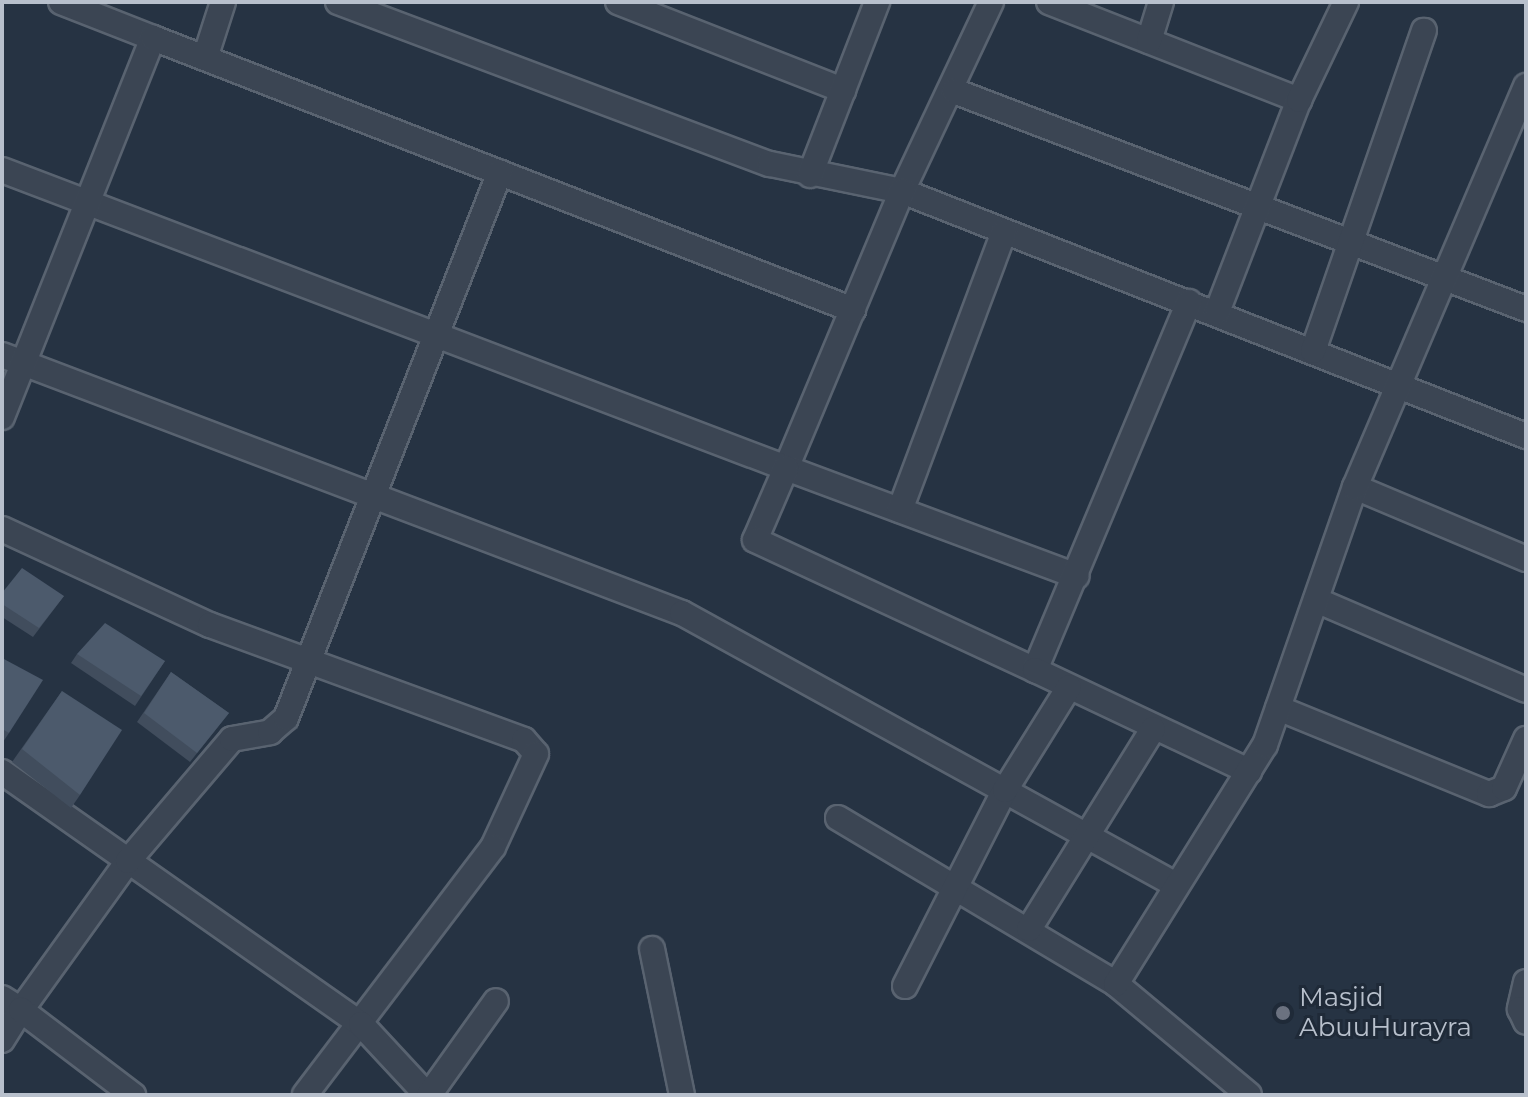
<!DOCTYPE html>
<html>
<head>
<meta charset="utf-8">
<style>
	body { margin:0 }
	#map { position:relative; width:1528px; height:1097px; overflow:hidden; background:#263343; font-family:Montserrat,sans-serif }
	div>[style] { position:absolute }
	.roads { filter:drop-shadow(2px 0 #596370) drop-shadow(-2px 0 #596370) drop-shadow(0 2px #596370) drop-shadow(0 -2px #596370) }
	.street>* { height:24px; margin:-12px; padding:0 12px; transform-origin:12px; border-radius:12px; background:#3b4553 }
	.wall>* { inset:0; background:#414d5d }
	.building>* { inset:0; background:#4c5a6c }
	.dots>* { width:22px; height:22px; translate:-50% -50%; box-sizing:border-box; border:4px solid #1f2a38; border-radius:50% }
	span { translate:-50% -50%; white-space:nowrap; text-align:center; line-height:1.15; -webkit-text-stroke:6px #1f2a38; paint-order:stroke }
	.poi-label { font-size:26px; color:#b8c0cc }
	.left { translate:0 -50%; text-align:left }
	.frame { position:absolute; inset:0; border:4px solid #b8c0cc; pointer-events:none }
</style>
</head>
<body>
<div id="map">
	<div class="roads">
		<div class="street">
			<i style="left:61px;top:2px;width:99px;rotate:21.4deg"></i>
			<i style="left:338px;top:2px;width:461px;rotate:20.6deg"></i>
			<i style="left:770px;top:164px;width:135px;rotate:11.6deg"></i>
			<i style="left:902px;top:191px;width:670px;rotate:21.44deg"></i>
			<i style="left:618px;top:2px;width:242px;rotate:21.4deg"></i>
			<i style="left:991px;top:2px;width:209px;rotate:115.2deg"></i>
			<i style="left:902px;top:191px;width:300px;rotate:112.7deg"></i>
			<i style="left:786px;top:468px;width:310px;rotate:20.4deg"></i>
			<i style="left:1049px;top:2px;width:269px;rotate:21.4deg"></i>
			<i style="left:1149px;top:41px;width:41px;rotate:-72.9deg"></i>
			<i style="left:205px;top:58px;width:59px;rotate:-72.2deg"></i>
			<i style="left:954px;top:91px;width:612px;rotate:20.86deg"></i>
			<i style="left:2px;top:170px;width:839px;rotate:20.81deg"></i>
			<i style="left:786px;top:468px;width:78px;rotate:113.3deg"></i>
			<i style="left:755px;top:540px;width:309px;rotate:24.9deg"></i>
			<i style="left:1035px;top:670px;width:399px;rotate:-67.3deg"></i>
			<i style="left:810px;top:175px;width:186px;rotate:-68.8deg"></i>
			<i style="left:1217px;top:312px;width:227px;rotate:-68.9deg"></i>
			<i style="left:1299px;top:100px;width:109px;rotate:-64.4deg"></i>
			<i style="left:1313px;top:351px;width:339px;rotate:-70.9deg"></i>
			<i style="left:2px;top:355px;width:727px;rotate:20.78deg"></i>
			<i style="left:682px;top:613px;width:564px;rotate:28.84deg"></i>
			<i style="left:2px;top:417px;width:408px;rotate:-68.3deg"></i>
			<i style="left:153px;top:38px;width:751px;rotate:21.23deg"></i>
			<i style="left:1355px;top:487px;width:186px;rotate:22.8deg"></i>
			<i style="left:900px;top:510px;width:297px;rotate:-69.5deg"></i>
			<i style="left:2px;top:529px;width:229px;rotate:24.8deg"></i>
			<i style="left:210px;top:625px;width:334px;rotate:20.1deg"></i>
			<i style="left:524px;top:740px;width:18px;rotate:49deg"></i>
			<i style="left:536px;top:754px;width:102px;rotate:114.8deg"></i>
			<i style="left:493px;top:847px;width:311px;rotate:127.2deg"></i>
			<i style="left:1316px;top:600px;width:228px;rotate:23.2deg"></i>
			<i style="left:1035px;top:670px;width:237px;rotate:25.3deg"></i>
			<i style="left:1278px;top:708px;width:228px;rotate:22.2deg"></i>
			<i style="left:1489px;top:794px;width:16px;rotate:-22deg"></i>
			<i style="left:1504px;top:788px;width:54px;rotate:-65.8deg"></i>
			<i style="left:2px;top:772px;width:439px;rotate:35.1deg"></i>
			<i style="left:361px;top:1024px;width:97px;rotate:47.1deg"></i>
			<i style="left:838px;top:818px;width:324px;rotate:30.8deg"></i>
			<i style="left:1116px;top:984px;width:173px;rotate:39.8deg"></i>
			<i style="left:1029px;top:929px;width:235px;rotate:-58.2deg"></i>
			<i style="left:652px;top:949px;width:149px;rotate:78.4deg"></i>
			<i style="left:1526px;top:982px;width:28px;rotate:103deg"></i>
			<i style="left:1520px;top:1009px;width:14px;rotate:65deg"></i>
			<i style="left:1116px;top:984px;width:282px;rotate:-58.1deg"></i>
			<i style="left:1265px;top:745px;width:273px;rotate:-70.8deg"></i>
			<i style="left:1355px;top:487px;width:436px;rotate:-66.9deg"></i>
			<i style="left:905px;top:986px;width:220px;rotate:-63deg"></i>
			<i style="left:1005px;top:790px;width:121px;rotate:-58.1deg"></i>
			<i style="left:2px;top:998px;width:22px;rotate:32deg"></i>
			<i style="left:21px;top:1010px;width:183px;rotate:-54.3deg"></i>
			<i style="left:128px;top:861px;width:160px;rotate:-49.6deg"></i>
			<i style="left:232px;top:739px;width:39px;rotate:-10deg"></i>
			<i style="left:270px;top:732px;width:21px;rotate:-41deg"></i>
			<i style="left:286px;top:718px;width:586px;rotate:-68.6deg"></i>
			<i style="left:2px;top:1040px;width:36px;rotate:-58deg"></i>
			<i style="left:21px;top:1010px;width:141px;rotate:37.2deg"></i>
			<i style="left:429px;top:1095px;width:115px;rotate:-54.5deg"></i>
		</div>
	</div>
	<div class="wall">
		<i style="clip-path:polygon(2px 593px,64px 596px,33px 637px,2px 617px)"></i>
		<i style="clip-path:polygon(77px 654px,165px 661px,135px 706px,71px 663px)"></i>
		<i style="clip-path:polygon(2px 658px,9px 733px,3px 742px,2px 742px)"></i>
		<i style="clip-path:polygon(171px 672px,229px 713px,190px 762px,137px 722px)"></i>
		<i style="clip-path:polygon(62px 691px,80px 795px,71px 808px,12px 762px)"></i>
	</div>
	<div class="building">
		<i style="clip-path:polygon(22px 568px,64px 596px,39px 628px,2px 604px,2px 593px)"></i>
		<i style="clip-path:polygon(105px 623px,165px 661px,141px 696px,77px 654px)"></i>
		<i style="clip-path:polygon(2px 658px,43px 680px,9px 733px,2px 729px)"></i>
		<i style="clip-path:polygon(171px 672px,229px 713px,197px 753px,144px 713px)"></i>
		<i style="clip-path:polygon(62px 691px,122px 730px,80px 795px,22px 749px)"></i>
	</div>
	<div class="dots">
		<i style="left:1283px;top:1013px;background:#6b7280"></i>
	</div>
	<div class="poi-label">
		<span class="left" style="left:1299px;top:1013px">Masjid<br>AbuuHurayra</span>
	</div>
	<div class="frame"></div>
</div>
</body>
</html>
